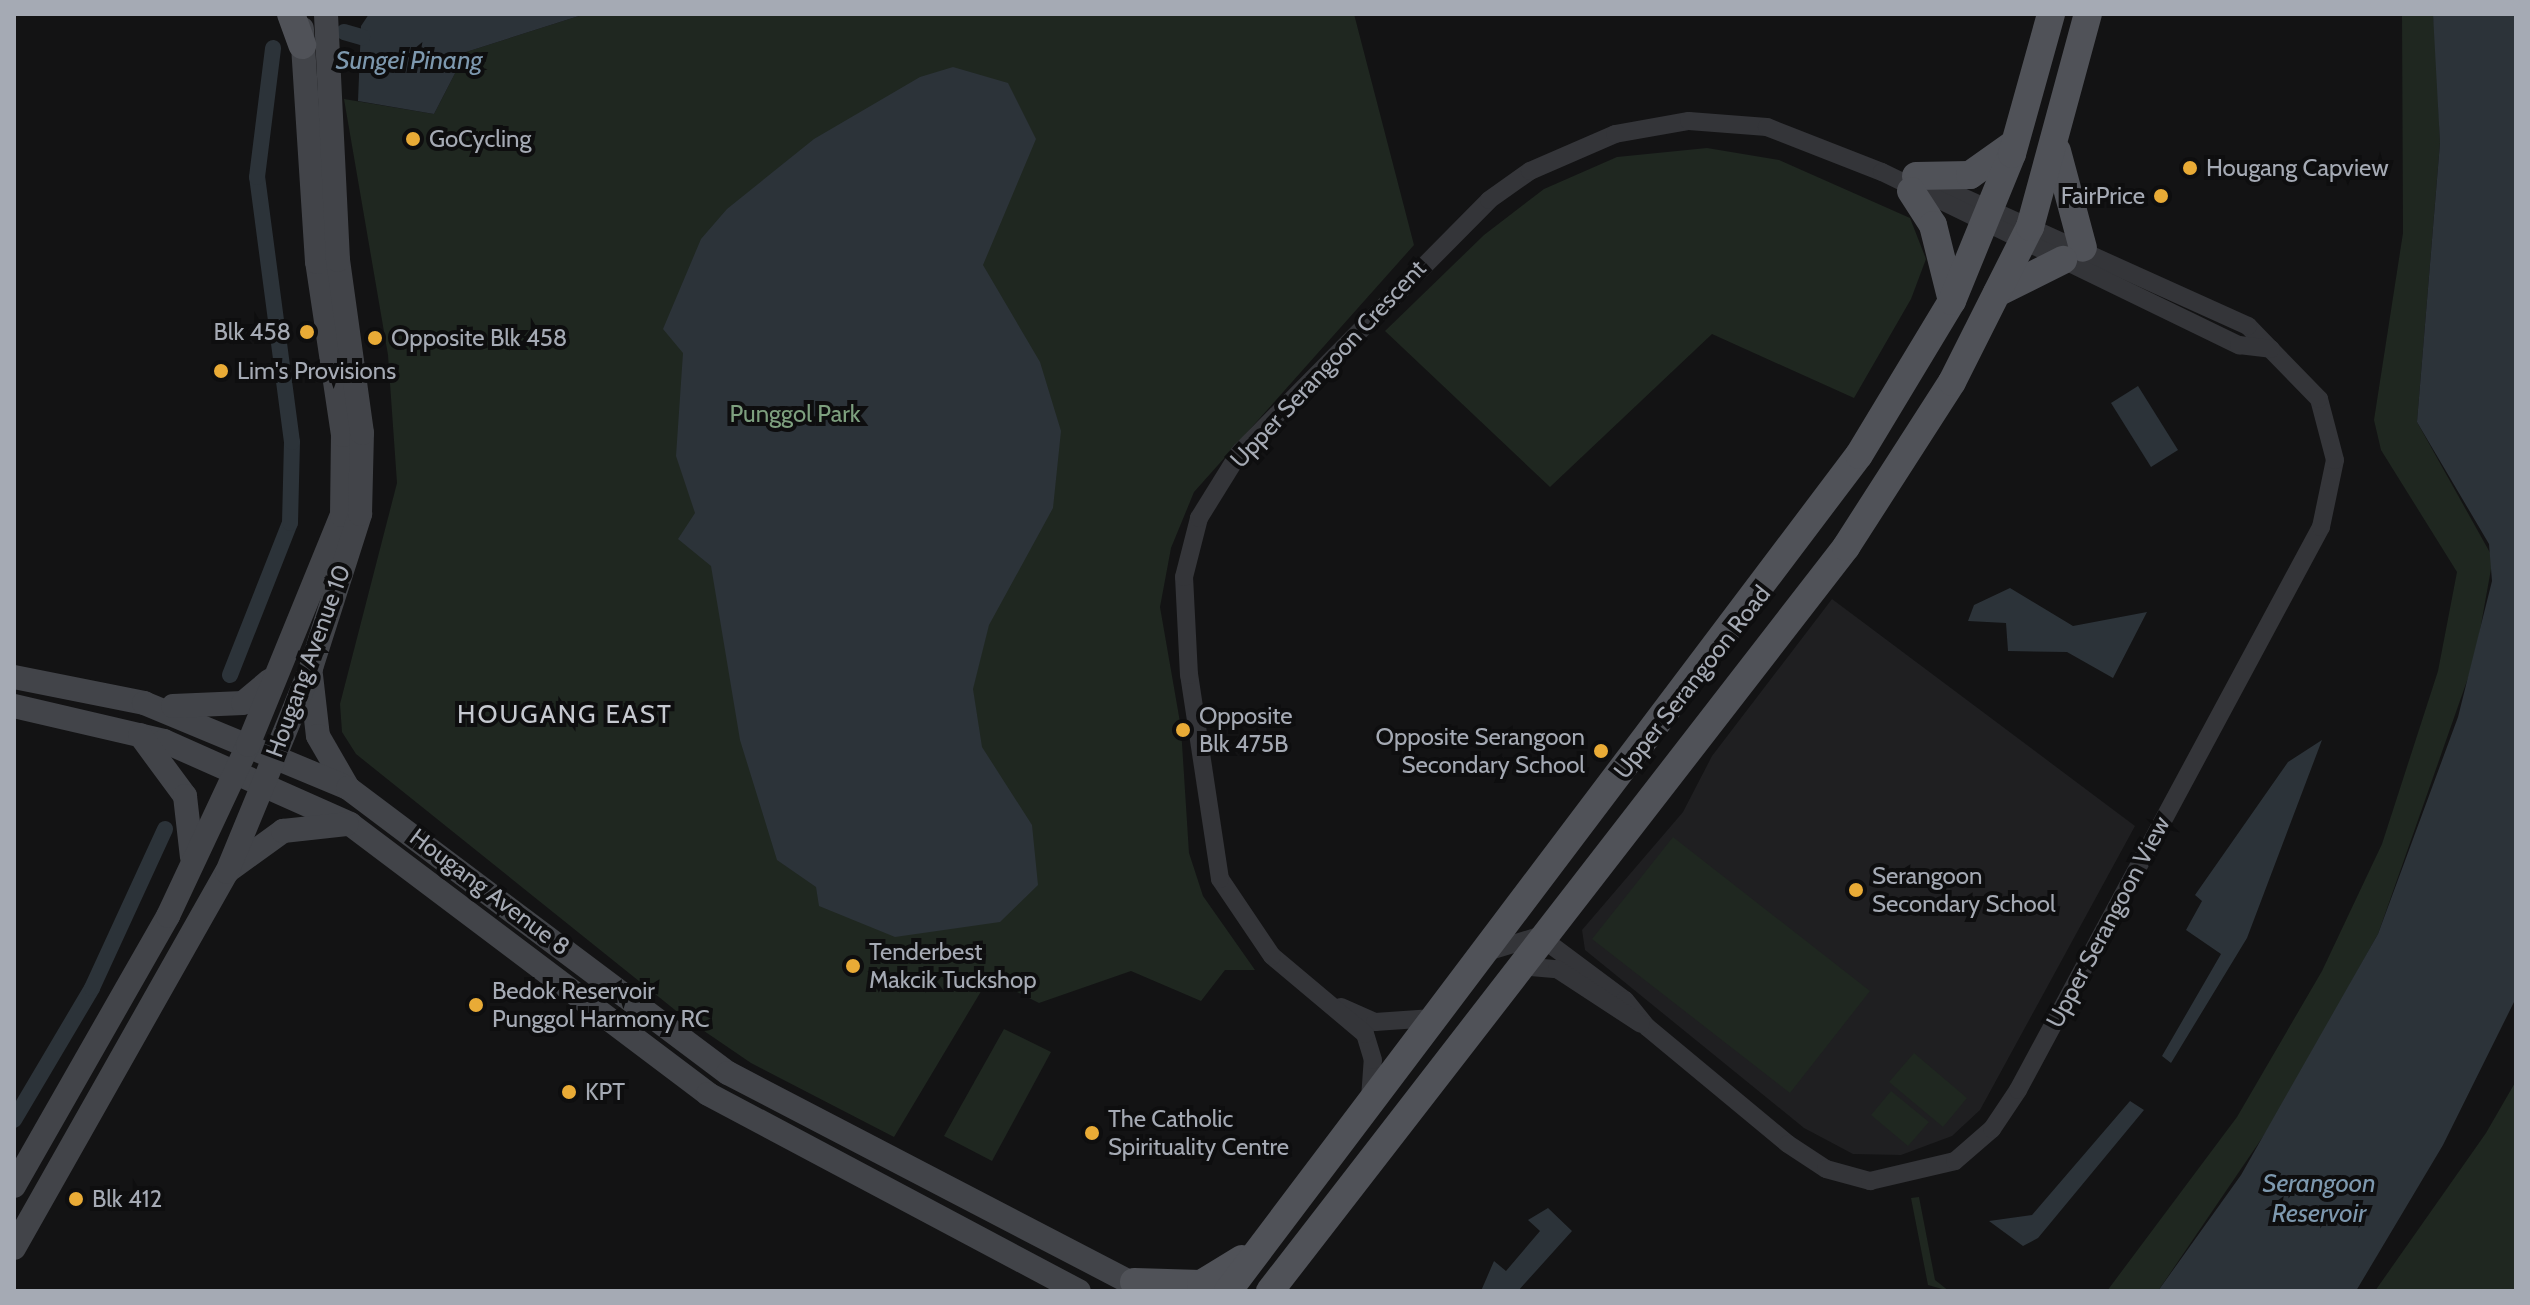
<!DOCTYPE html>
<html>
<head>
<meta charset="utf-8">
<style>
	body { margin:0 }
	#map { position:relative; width:2530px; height:1305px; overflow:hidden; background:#131314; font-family:Cabin,sans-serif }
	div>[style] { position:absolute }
	.built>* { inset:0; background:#1f1f21 }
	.green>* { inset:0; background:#1f2720 }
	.water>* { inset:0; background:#2c3339 }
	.canal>* { height:16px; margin:-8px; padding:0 8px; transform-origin:8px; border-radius:8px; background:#2c3339 }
	.minor>* { height:18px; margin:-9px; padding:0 9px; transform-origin:9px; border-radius:9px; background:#343539 }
	.secondary>* { height:24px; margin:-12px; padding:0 12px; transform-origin:12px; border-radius:12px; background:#424449 }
	.primary>* { height:28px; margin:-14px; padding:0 14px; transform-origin:14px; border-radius:14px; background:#505258 }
	.dots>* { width:22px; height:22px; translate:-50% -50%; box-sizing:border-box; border:4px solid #0e0e0f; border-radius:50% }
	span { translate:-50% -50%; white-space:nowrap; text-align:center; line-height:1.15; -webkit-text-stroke:8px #0e0e0f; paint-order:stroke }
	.poi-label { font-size:24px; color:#a5aab4 }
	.left { translate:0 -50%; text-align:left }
	.right { translate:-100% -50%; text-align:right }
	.street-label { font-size:24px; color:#a5aab4 }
	.park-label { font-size:24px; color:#7d9f7e }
	.water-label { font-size:26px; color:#7d98ae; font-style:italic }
	.neighbourhood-label { font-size:26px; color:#c6c9d0; letter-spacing:2px }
	.frame { position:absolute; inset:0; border:16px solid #a5aab4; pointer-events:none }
</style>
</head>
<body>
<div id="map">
	<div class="built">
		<i style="clip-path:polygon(1832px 599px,2135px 826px,1980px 1110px,1952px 1136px,1901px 1155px,1853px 1154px,1804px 1128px,1585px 950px,1582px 930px,1683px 812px,1712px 756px)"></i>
	</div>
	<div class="green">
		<i style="clip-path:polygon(585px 14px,1354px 14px,1414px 245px,1194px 492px,1171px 548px,1160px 607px,1181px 728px,1189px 853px,1203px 896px,1255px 970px,1225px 970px,1201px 1001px,1131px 971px,1039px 1003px,989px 978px,894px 1137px,751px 1063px,685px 1018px,356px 754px,342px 732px,340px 704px,397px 483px,388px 355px,344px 99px,434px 114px,466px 52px)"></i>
		<i style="clip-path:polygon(2402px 14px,2433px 14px,2436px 42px,2440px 143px,2417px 422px,2493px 558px,2475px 658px,2378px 934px,2277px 1116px,2158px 1291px,2107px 1291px,2237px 1117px,2322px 971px,2382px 844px,2438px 671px,2457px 572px,2381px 450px,2374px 420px,2403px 233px)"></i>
		<i style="clip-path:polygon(1707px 148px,1779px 160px,1910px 218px,1926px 259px,1911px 299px,1854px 398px,1712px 334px,1550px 487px,1385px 331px,1484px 235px,1544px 189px,1617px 157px)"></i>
		<i style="clip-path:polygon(1673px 837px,1870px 991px,1790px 1093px,1592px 939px)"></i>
		<i style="clip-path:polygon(1004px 1029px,1051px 1052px,992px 1161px,944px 1136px)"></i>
		<i style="clip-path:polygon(1914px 1053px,1967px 1098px,1943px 1127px,1889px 1082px)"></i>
		<i style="clip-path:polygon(2516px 1081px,2516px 1291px,2375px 1291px,2486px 1133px)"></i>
		<i style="clip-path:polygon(1891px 1091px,1929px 1122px,1908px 1146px,1871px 1115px)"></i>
		<i style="clip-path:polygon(1919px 1197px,1935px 1280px,1949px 1291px,1928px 1285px,1911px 1198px)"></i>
	</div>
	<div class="water">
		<i style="clip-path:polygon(369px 14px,585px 14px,466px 52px,434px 114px,358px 101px,361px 26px)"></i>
		<i style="clip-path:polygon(2433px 14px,2516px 14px,2516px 998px,2443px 1145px,2356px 1291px,2158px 1291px,2241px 1175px,2378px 934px,2458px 717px,2492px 581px,2489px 544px,2417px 422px,2440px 143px)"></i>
		<i style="clip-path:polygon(953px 67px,1008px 83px,1036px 139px,983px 265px,1040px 362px,1061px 431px,1053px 508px,989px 625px,973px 689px,982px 747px,1032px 825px,1038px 885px,1000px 922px,895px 937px,819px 906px,816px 887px,777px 860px,740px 740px,711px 566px,678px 539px,695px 513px,676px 456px,683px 353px,663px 329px,701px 239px,727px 209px,814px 139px,920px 77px)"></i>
		<i style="clip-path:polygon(2138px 386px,2178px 450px,2151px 467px,2111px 403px)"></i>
		<i style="clip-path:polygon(2010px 588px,2073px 626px,2147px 612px,2113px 678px,2067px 652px,2008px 651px,2006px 623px,1968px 621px,1974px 605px)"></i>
		<i style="clip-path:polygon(2322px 740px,2247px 938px,2171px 1063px,2162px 1056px,2221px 954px,2186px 930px,2202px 901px,2195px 895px,2288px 762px)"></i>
		<i style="clip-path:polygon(2130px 1101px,2144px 1110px,2038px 1238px,2023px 1246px,1989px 1221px,2032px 1215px)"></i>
		<i style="clip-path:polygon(1548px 1208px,1572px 1231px,1518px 1291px,1481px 1291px,1494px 1261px,1506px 1271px,1540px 1231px,1528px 1220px)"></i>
	</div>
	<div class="canal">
		<i style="left:344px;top:32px;width:19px;rotate:16deg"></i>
		<i style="left:230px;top:675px;width:163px;rotate:-68.5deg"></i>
		<i style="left:290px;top:523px;width:81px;rotate:-88.6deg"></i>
		<i style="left:292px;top:442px;width:267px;rotate:-97.5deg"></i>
		<i style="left:257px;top:177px;width:130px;rotate:-82.9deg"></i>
		<i style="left:14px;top:1120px;width:153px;rotate:-59.4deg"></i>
		<i style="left:92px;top:988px;width:175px;rotate:-65.3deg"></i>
	</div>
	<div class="minor">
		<i style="left:1487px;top:952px;width:54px;rotate:-17.1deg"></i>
		<i style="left:1539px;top:936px;width:107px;rotate:36.7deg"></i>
		<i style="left:1625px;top:1000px;width:35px;rotate:51deg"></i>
		<i style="left:1647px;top:1027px;width:183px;rotate:39.7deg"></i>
		<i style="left:1788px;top:1144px;width:45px;rotate:33.3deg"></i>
		<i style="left:1826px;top:1169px;width:46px;rotate:15.3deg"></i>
		<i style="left:1870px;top:1181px;width:87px;rotate:-13.2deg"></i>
		<i style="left:1955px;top:1161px;width:49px;rotate:-40.9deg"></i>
		<i style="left:1992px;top:1129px;width:47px;rotate:-56.3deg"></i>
		<i style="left:2018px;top:1090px;width:639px;rotate:-61.71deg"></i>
		<i style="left:2321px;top:527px;width:68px;rotate:-78.2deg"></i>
		<i style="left:2335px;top:460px;width:63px;rotate:-104.7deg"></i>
		<i style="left:2319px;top:399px;width:102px;rotate:-134.2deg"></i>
		<i style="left:2248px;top:326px;width:354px;rotate:-155.7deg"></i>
		<i style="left:1520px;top:966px;width:37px;rotate:5deg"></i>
		<i style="left:1557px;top:969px;width:100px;rotate:33.2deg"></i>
		<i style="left:1341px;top:1007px;width:37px;rotate:24deg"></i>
		<i style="left:1375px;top:1022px;width:58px;rotate:-3.9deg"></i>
		<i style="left:1370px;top:1099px;width:39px;rotate:-86deg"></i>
		<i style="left:1373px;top:1060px;width:27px;rotate:-107deg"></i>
		<i style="left:1365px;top:1034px;width:121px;rotate:-140deg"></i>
		<i style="left:1272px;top:956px;width:93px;rotate:-124deg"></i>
		<i style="left:1220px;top:879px;width:206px;rotate:-98.6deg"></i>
		<i style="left:1189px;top:675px;width:98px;rotate:-92.9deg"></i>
		<i style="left:1184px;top:577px;width:61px;rotate:-75.7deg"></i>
		<i style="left:1199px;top:518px;width:78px;rotate:-58.2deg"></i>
		<i style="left:1240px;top:452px;width:354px;rotate:-45.3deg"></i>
		<i style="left:1489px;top:200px;width:50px;rotate:-35.3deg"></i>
		<i style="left:1530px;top:171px;width:93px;rotate:-23.5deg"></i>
		<i style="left:1615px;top:134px;width:75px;rotate:-10deg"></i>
		<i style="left:1689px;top:121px;width:78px;rotate:4.4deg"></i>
		<i style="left:1767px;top:127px;width:123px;rotate:21.4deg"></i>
		<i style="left:1882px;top:172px;width:397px;rotate:25.9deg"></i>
		<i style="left:2239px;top:345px;width:32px;rotate:7deg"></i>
	</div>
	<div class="secondary">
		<i style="left:311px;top:675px;width:61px;rotate:83.5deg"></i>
		<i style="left:318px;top:736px;width:60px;rotate:60deg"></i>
		<i style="left:14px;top:677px;width:133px;rotate:11.3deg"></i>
		<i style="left:144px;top:703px;width:221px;rotate:22.6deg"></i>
		<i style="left:348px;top:788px;width:475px;rotate:36.9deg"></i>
		<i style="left:728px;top:1073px;width:471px;rotate:27.5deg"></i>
		<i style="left:14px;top:706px;width:154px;rotate:13.1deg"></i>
		<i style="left:164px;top:741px;width:204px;rotate:24deg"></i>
		<i style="left:350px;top:824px;width:448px;rotate:37deg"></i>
		<i style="left:708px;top:1094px;width:420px;rotate:28deg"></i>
		<i style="left:173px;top:706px;width:70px;rotate:-2.5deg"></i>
		<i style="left:243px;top:703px;width:35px;rotate:-40deg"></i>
		<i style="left:140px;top:735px;width:76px;rotate:53.6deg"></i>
		<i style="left:185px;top:796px;width:61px;rotate:83.5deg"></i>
		<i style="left:229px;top:870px;width:67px;rotate:-35.8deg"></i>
		<i style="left:283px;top:831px;width:64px;rotate:-6.2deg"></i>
		<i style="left:14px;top:1186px;width:311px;rotate:-60.3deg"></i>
		<i style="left:168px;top:916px;width:189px;rotate:-64.9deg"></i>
		<i style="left:248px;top:745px;width:248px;rotate:-67.8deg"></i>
		<i style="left:342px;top:515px;width:80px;rotate:-89.3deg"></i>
		<i style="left:343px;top:435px;width:175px;rotate:-98.5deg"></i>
		<i style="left:317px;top:262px;width:234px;rotate:-93.7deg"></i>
		<i style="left:14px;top:1248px;width:432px;rotate:-60.5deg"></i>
		<i style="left:227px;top:872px;width:221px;rotate:-67.6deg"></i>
		<i style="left:311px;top:668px;width:162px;rotate:-72.3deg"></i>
		<i style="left:360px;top:514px;width:81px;rotate:-88.6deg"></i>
		<i style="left:362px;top:433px;width:175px;rotate:-97.9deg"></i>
		<i style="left:338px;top:260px;width:246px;rotate:-92.8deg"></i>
	</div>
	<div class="primary">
		<i style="left:291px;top:14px;width:33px;rotate:70deg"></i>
		<i style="left:2057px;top:151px;width:100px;rotate:75deg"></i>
		<i style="left:1916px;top:176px;width:54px;rotate:-1.1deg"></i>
		<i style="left:1970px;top:175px;width:52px;rotate:-35.5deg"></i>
		<i style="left:1911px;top:191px;width:40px;rotate:57.1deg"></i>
		<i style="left:1933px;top:225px;width:78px;rotate:76deg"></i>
		<i style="left:1997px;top:293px;width:74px;rotate:-26.6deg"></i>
		<i style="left:1134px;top:1282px;width:67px;rotate:1.7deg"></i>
		<i style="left:1201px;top:1284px;width:48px;rotate:-31.4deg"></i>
		<i style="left:1228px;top:1291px;width:1047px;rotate:-52.96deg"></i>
		<i style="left:1859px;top:455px;width:180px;rotate:-58.9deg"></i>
		<i style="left:1952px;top:301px;width:159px;rotate:-67.8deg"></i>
		<i style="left:2012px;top:154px;width:145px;rotate:-74.4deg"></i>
		<i style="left:1270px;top:1291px;width:941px;rotate:-52.25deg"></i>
		<i style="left:1846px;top:547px;width:196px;rotate:-57.3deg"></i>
		<i style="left:1952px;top:382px;width:174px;rotate:-63.3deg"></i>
		<i style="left:2030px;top:227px;width:221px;rotate:-74.8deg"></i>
	</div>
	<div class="dots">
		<i style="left:413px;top:139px;background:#e9ab36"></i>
		<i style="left:2190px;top:168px;background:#e9ab36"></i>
		<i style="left:2161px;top:196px;background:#e9ab36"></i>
		<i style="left:307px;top:332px;background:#e9ab36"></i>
		<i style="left:375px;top:338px;background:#e9ab36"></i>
		<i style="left:221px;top:371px;background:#e9ab36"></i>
		<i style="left:1183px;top:730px;background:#e9ab36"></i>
		<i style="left:1601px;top:751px;background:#e9ab36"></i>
		<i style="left:1856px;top:890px;background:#e9ab36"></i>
		<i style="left:853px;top:966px;background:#e9ab36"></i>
		<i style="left:476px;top:1005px;background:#e9ab36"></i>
		<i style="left:569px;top:1092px;background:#e9ab36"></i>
		<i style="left:1092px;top:1133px;background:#e9ab36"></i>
		<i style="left:76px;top:1199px;background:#e9ab36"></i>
	</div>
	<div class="poi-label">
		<span class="left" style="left:429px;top:139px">GoCycling</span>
		<span class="left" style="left:2206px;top:168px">Hougang Capview</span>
		<span class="right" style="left:2145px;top:196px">FairPrice</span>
		<span class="right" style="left:291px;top:332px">Blk 458</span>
		<span class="left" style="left:391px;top:338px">Opposite Blk 458</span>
		<span class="left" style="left:237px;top:371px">Lim's Provisions</span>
		<span class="left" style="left:1199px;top:730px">Opposite<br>Blk 475B</span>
		<span class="right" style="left:1585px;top:751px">Opposite Serangoon<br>Secondary School</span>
		<span class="left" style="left:1872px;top:890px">Serangoon<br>Secondary School</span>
		<span class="left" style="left:869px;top:966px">Tenderbest<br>Makcik Tuckshop</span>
		<span class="left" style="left:492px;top:1005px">Bedok Reservoir<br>Punggol Harmony RC</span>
		<span class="left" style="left:585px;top:1092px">KPT</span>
		<span class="left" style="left:1108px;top:1133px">The Catholic<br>Spirituality Centre</span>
		<span class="left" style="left:92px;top:1199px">Blk 412</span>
	</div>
	<div class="street-label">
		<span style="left:1328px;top:364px;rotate:-47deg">Upper Serangoon Crescent</span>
		<span style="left:308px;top:661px;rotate:-70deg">Hougang Avenue 10</span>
		<span style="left:1692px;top:682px;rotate:-52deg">Upper Serangoon Road</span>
		<span style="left:490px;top:892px;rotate:37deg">Hougang Avenue 8</span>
		<span style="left:2108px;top:922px;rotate:-62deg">Upper Serangoon View</span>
	</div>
	<div class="park-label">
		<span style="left:795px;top:414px">Punggol Park</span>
	</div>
	<div class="water-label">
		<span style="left:409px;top:61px">Sungei Pinang</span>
		<span style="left:2319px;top:1199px">Serangoon<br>Reservoir</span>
	</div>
	<div class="neighbourhood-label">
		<span style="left:565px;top:715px">HOUGANG EAST</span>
	</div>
	<div class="frame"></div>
</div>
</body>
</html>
